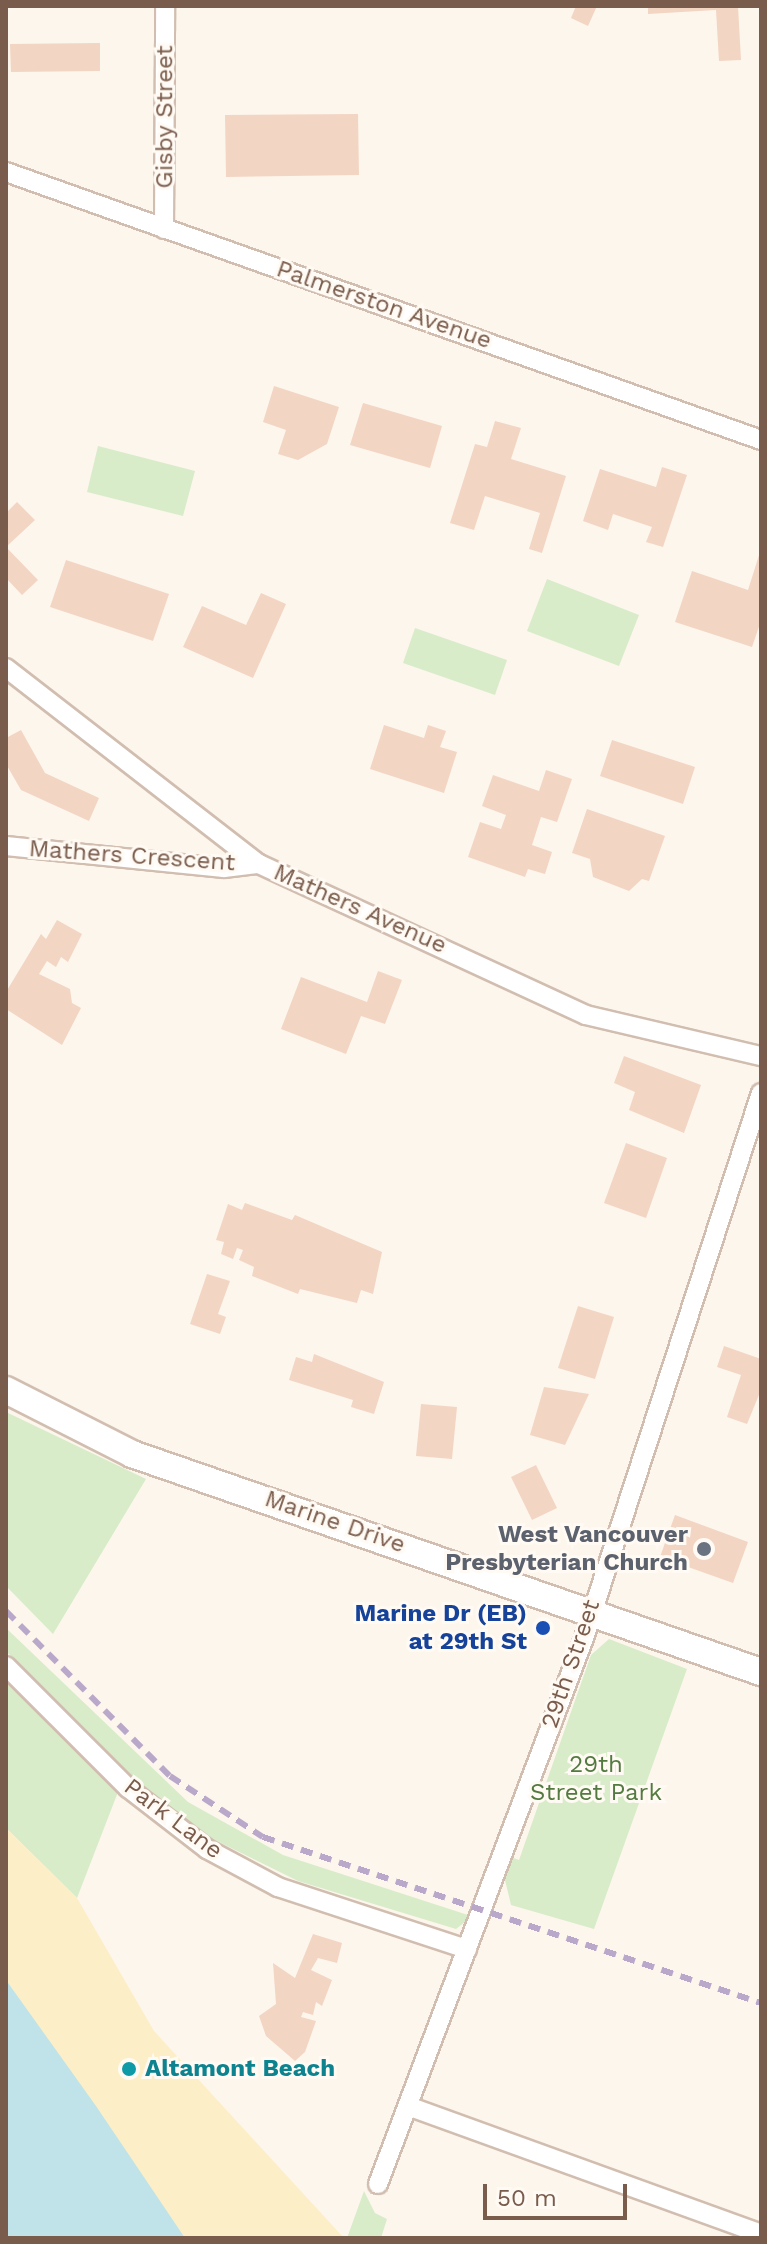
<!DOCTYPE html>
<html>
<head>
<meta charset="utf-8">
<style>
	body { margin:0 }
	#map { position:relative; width:767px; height:2244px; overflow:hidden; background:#fdf6ec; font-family:"Work Sans",sans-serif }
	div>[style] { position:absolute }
	.green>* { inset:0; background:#d8ecc9 }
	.sand>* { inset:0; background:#fcefc7 }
	.water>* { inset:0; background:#bfe3e8 }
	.building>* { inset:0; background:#f3d5c3 }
	.roads { filter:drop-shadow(2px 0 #d1beb0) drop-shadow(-2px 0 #d1beb0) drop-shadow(0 2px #d1beb0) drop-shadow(0 -2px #d1beb0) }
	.minor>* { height:18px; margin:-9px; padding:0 9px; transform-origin:9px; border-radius:9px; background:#fff }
	.secondary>* { height:26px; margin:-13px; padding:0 13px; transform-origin:13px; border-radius:13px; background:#fff }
	.rail>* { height:6px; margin-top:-3px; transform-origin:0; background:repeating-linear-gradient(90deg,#b9a8c9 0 12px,transparent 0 20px) }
	.dots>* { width:22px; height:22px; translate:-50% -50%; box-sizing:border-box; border:4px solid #fffaf3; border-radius:50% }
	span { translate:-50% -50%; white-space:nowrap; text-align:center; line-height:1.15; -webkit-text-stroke:6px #fffaf3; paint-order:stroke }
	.street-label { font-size:24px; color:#7a5c4d }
	.worship-label { font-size:24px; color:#5b616d; font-weight:700 }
	.right { translate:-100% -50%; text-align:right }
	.transit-label { font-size:24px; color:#164399; font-weight:700 }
	.park-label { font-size:24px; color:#537a41 }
	.culture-label { font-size:24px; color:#0d838f; font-weight:700 }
	.left { translate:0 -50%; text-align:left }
	.frame { position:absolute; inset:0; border:8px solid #7a5c4d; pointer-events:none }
	.scale { position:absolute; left:483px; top:2184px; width:144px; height:36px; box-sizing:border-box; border:4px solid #7a5c4d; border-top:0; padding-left:10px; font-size:24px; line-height:28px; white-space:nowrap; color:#7a5c4d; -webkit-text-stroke:6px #fffaf3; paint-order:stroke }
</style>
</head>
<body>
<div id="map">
	<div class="green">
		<i style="clip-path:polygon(98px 446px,195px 471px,183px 516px,87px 492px)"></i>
		<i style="clip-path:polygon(547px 579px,639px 615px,619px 666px,527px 631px)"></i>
		<i style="clip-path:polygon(415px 628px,507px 660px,495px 695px,403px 663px)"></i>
		<i style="clip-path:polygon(6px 1412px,146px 1479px,53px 1634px,6px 1586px)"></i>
		<i style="clip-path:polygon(6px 1628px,188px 1802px,283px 1855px,468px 1915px,465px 1922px,456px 1929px,298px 1881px,193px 1829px,136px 1784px,6px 1651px)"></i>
		<i style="clip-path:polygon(609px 1639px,687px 1669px,594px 1929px,511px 1905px,504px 1876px,511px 1857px,519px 1860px,591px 1655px)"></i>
		<i style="clip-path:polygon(6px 1680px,118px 1792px,77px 1898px,6px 1828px)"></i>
		<i style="clip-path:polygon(364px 2191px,375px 2213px,387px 2219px,381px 2238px,347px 2238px)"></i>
	</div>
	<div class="sand">
		<i style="clip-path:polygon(6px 1828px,77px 1898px,154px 2031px,344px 2238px,185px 2238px,6px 1980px)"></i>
	</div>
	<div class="water">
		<i style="clip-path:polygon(6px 1980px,96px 2106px,185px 2238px,6px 2238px)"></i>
	</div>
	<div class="building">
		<i style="clip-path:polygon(576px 6px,597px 6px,588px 26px,571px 18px)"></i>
		<i style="clip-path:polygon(648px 6px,738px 6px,741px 60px,719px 61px,716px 10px,648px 14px)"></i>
		<i style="clip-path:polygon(100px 43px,100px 71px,11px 72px,10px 44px)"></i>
		<i style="clip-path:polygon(358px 114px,359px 175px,226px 177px,225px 115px)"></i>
		<i style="clip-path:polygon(274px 386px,339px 407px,327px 444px,298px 460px,278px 454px,286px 430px,263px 422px)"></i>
		<i style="clip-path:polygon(363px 403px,442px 426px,430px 468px,350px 445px)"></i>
		<i style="clip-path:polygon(495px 421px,521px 428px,511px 459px,566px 476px,542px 553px,529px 549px,540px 513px,485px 496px,474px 530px,450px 523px,475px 444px,487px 447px)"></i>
		<i style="clip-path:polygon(662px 467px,687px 475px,663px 547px,646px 542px,652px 527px,613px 514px,608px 530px,583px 521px,600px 469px,656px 487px)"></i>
		<i style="clip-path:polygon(17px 502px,35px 520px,6px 547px,38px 580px,22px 595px,6px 578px,6px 513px)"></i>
		<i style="clip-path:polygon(760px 552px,761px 621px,752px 647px,675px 622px,692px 571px,748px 590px)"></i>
		<i style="clip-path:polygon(66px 560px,169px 594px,153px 641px,50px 607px)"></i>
		<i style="clip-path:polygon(261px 593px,286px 604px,253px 678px,183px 647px,202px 606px,246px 625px)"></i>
		<i style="clip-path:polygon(384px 725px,424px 738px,428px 725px,446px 731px,440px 747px,457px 752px,444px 793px,370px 769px)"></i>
		<i style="clip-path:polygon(21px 730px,45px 773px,99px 798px,89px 821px,21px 790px,6px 764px,6px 738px)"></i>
		<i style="clip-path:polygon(612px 740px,695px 767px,683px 804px,600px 776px)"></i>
		<i style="clip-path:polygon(546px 770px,572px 779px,557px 822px,541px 817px,532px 845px,552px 852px,545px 874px,528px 869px,525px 877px,468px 857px,480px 822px,501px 829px,506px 815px,482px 806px,493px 775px,539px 791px)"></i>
		<i style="clip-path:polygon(587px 809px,665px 836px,649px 881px,642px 879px,629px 891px,593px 877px,590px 859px,572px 853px)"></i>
		<i style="clip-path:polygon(57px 920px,82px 934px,68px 962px,61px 957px,56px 967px,47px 961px,39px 974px,70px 989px,72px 1003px,81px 1008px,62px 1045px,6px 1009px,6px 992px,41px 934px,46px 939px)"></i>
		<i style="clip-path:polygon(378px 971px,402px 980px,385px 1024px,361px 1016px,346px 1054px,281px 1029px,301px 977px,367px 1002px)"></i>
		<i style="clip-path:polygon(624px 1056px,701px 1085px,684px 1133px,629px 1110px,635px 1092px,614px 1083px)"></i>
		<i style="clip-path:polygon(626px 1143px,667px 1158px,646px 1218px,604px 1203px)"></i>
		<i style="clip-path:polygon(245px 1203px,292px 1220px,295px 1215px,382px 1252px,373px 1294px,361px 1290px,357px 1303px,300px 1289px,298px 1294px,252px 1276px,254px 1267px,239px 1260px,243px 1250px,237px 1248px,233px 1259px,221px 1254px,224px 1242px,216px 1240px,228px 1204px,242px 1210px)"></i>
		<i style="clip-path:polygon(207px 1274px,230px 1281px,218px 1314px,226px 1317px,220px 1334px,190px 1324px)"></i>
		<i style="clip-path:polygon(578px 1306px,614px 1317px,595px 1379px,558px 1368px)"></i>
		<i style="clip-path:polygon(724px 1346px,761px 1359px,761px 1390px,747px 1424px,727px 1417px,741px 1375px,717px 1367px)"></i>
		<i style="clip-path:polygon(314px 1354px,384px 1382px,374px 1414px,351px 1407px,353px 1400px,289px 1380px,296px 1357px,312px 1362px)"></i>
		<i style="clip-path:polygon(544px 1387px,589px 1394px,565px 1445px,530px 1435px)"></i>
		<i style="clip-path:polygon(421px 1404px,457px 1407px,452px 1459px,416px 1456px)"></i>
		<i style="clip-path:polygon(536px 1465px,557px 1508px,532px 1520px,511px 1477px)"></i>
		<i style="clip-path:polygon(675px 1515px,748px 1542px,733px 1583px,660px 1557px)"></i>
		<i style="clip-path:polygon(313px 1934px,342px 1943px,337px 1963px,318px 1958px,311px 1970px,332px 1980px,322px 2006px,316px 2002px,313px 2015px,303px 2012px,301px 2017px,316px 2021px,305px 2052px,295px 2061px,266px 2036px,259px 2016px,276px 2004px,273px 1963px,295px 1978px)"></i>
	</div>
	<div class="roads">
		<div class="minor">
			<i style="left:6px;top:172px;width:801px;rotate:19.54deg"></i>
			<i style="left:164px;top:229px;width:223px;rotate:-89.7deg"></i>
			<i style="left:6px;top:668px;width:320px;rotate:37.8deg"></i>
			<i style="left:259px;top:864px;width:360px;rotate:24.8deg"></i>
			<i style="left:586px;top:1015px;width:180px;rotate:13.2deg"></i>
			<i style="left:6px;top:846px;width:219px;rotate:5.8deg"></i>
			<i style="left:224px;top:868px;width:35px;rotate:-7deg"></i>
			<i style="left:6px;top:1666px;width:173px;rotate:45deg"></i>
			<i style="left:128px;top:1788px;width:100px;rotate:37.7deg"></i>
			<i style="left:207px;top:1849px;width:81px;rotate:28.2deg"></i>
			<i style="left:278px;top:1887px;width:199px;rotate:18.2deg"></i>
			<i style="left:408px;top:2106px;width:375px;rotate:19.9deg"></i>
			<i style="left:378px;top:2184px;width:584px;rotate:-69.33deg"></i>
			<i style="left:584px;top:1638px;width:573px;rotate:-72.01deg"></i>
		</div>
		<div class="secondary">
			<i style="left:6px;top:1390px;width:141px;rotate:26.9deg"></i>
			<i style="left:132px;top:1454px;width:666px;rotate:19.12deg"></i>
		</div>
	</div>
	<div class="rail">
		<i style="left:6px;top:1611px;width:233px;rotate:45.2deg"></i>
		<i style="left:170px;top:1776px;width:111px;rotate:33.3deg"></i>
		<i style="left:263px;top:1837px;width:525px;rotate:18.43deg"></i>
	</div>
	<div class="dots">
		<i style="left:704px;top:1549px;background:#6b7280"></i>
		<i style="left:543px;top:1628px;background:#1a4fb4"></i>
		<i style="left:129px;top:2069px;background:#0f9aa8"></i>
	</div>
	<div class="street-label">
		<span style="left:165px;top:117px;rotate:-90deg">Gisby Street</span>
		<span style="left:384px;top:305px;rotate:19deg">Palmerston Avenue</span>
		<span style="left:132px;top:856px;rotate:4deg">Mathers Crescent</span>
		<span style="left:360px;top:909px;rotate:24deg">Mathers Avenue</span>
		<span style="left:335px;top:1522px;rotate:19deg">Marine Drive</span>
		<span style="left:571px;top:1664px;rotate:-71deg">29th Street</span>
		<span style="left:173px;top:1819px;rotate:37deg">Park Lane</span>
	</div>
	<div class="worship-label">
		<span class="right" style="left:688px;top:1549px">West Vancouver<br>Presbyterian Church</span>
	</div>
	<div class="transit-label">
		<span class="right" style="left:527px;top:1628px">Marine Dr (EB)<br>at 29th St</span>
	</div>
	<div class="park-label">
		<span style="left:596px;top:1779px">29th<br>Street Park</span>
	</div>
	<div class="culture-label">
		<span class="left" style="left:145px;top:2069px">Altamont Beach</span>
	</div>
	<div class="frame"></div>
	<div class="scale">50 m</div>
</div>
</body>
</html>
